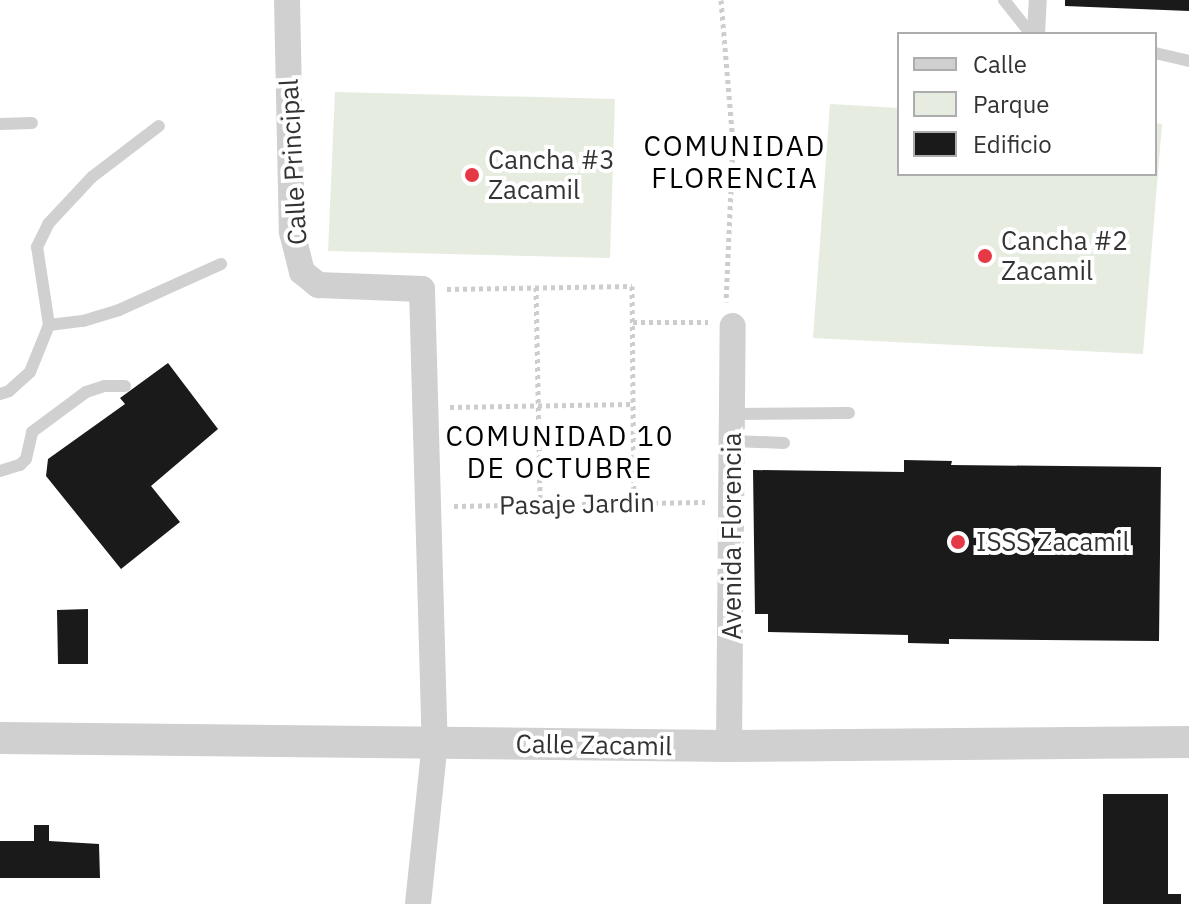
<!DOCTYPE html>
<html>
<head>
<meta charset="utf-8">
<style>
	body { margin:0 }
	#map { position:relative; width:1189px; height:904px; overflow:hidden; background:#fff; font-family:"IBM Plex Sans",sans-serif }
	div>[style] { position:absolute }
	.green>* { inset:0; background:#e6ecdf }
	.building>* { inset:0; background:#1a1a1a }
	.path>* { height:5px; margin-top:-2.5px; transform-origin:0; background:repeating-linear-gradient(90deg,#cdcdcd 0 4px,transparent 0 8px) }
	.service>* { height:12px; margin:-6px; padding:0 6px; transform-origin:6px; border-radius:6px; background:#d0d0d0 }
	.pedestrian>* { height:18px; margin:-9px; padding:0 9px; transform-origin:9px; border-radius:9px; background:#d0d0d0 }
	.minor>* { height:26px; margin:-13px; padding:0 13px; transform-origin:13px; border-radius:13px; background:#d0d0d0 }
	.tertiary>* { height:32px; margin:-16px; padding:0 16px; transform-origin:16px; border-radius:16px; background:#d0d0d0 }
	.dots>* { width:22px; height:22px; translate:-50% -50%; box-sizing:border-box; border:4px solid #fff; border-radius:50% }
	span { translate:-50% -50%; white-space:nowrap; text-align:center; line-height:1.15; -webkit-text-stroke:8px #fff; paint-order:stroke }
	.poi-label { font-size:26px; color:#333 }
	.left { translate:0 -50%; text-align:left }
	.street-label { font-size:26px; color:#333 }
	.neighbourhood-label { font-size:28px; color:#000; letter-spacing:2px }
	.legend { position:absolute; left:897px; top:32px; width:260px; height:144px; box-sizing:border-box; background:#fff; border:2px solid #adadad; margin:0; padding:10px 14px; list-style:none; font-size:24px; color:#333 }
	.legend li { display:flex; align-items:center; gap:16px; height:40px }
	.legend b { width:40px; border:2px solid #adadad }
</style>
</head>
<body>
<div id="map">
	<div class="green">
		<i style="clip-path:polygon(335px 92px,615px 99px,610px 258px,328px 251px)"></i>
		<i style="clip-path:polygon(830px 104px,899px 108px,899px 174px,1155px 174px,1155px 123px,1162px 124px,1143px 354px,813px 338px)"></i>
	</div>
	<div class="building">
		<i style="clip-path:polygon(1065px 0,1189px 0,1189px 11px,1065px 6px)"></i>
		<i style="clip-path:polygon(168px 363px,218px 429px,151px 486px,180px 522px,121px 569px,46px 476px,48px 459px,125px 404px,120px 398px)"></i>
		<i style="clip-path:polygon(904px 460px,952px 461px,951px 465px,1161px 467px,1159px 641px,949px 639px,949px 644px,908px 643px,908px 635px,768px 632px,768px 614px,755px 614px,753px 470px,904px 472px)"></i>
		<i style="clip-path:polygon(88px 609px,88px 664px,58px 664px,57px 610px)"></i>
		<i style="clip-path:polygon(1103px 794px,1168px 794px,1168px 894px,1181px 894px,1181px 904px,1103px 904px)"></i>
		<i style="clip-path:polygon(34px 825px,49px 825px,49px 841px,99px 844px,100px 878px,0 878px,0 841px,34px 841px)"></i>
	</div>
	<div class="path">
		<i style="left:721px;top:0;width:143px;rotate:85.2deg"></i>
		<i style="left:733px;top:142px;width:160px;rotate:92.5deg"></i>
		<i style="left:536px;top:287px;width:218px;rotate:88.9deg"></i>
		<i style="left:447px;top:289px;width:185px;rotate:-0.9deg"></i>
		<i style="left:632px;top:286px;width:218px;rotate:89.5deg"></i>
		<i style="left:633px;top:322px;width:75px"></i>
		<i style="left:450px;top:407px;width:184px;rotate:-0.9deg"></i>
		<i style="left:454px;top:506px;width:251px;rotate:-0.9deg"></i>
	</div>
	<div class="service">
		<i style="left:1004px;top:0;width:43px;rotate:51.5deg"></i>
		<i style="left:1155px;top:53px;width:35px;rotate:13deg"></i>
		<i style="left:0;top:124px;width:32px;rotate:-2deg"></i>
		<i style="left:49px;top:325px;width:34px;rotate:-7deg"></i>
		<i style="left:83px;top:321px;width:38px;rotate:-17deg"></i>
		<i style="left:119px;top:310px;width:112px;rotate:-24.3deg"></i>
		<i style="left:0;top:394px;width:9px;rotate:-18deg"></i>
		<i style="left:9px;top:391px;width:28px;rotate:-42deg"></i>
		<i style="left:30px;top:372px;width:51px;rotate:-68deg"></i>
		<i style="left:49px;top:325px;width:79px;rotate:-98.7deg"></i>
		<i style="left:37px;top:247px;width:25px;rotate:-64deg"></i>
		<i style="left:48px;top:224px;width:64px;rotate:-46.9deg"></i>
		<i style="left:92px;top:177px;width:84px;rotate:-37.3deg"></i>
		<i style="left:733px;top:414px;width:116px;rotate:-0.5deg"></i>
		<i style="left:733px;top:441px;width:51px;rotate:2.2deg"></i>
		<i style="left:0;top:471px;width:21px;rotate:-17deg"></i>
		<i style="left:20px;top:465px;width:8px;rotate:-45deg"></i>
		<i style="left:26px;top:459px;width:28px;rotate:-77deg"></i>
		<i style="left:32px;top:432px;width:67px;rotate:-36.5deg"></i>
		<i style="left:86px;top:392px;width:19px;rotate:-18deg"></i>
		<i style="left:104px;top:386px;width:21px"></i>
	</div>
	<div class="pedestrian">
		<i style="left:1036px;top:34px;width:34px;rotate:-87deg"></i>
	</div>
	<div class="minor">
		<i style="left:287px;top:0;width:232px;rotate:88.8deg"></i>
		<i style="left:292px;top:232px;width:41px;rotate:76deg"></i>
		<i style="left:302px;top:272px;width:21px;rotate:39deg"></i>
		<i style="left:318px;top:285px;width:104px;rotate:2.2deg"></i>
		<i style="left:422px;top:289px;width:453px;rotate:88.4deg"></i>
		<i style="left:435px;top:742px;width:163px;rotate:96deg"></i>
		<i style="left:729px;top:746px;width:420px;rotate:-89.5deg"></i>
	</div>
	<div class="tertiary">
		<i style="left:0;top:738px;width:729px;rotate:0.63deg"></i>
		<i style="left:729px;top:746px;width:460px;rotate:-0.5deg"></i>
	</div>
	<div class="dots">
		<i style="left:472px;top:175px;background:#e63946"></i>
		<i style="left:985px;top:256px;background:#e63946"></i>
		<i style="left:958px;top:542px;background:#e63946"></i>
	</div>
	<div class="poi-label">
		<span class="left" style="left:488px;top:175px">Cancha #3<br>Zacamil</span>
		<span class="left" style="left:1001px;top:256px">Cancha #2<br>Zacamil</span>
		<span class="left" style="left:976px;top:542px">ISSS Zacamil</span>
	</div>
	<div class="street-label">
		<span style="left:293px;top:162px;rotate:-93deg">Calle Principal</span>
		<span style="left:577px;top:504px;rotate:-1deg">Pasaje Jardin</span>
		<span style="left:732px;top:536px;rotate:-90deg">Avenida Florencia</span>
		<span style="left:594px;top:745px;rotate:1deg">Calle Zacamil</span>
	</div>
	<div class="neighbourhood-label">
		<span style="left:735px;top:162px">COMUNIDAD<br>FLORENCIA</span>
		<span style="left:560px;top:452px">COMUNIDAD 10<br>DE OCTUBRE</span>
	</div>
	<ul class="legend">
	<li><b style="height:10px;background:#d0d0d0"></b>Calle</li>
	<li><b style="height:22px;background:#e6ecdf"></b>Parque</li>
	<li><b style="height:22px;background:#1a1a1a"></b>Edificio</li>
	</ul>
</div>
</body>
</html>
